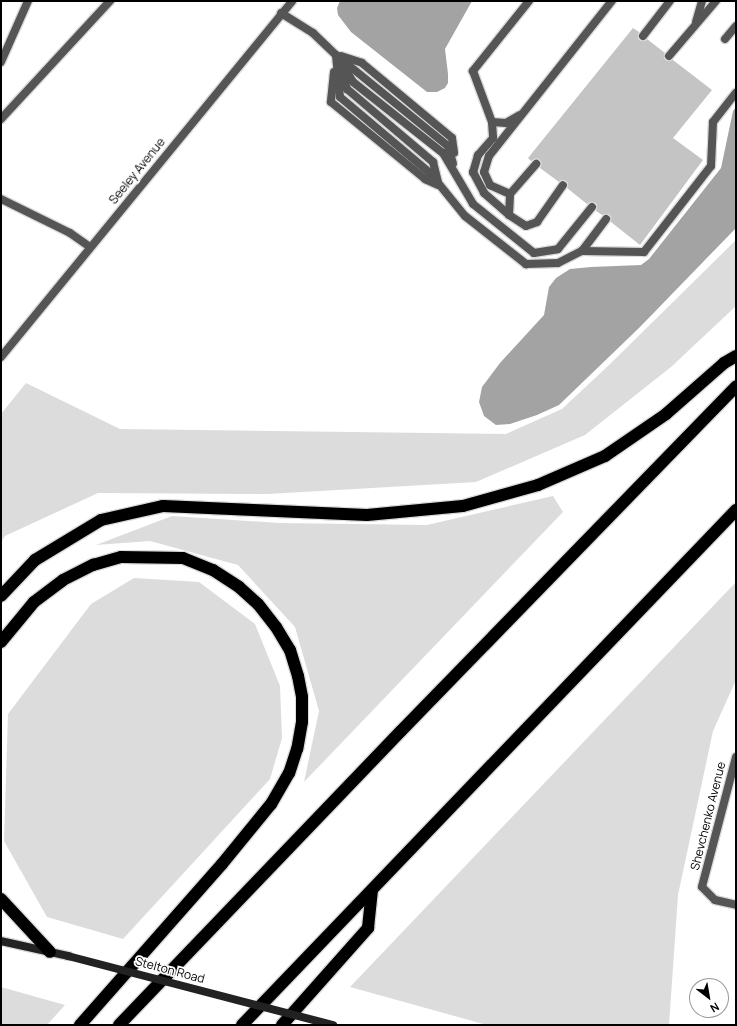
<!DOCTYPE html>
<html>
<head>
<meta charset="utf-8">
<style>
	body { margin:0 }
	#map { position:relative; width:737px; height:1026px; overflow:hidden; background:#fff; font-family:Manrope,sans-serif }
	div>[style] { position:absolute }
	.green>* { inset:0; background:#dcdcdc }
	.water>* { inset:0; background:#a3a3a3 }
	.building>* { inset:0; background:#c4c4c4 }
	.roads { filter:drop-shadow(1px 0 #dbdbdb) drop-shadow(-1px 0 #dbdbdb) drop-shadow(0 1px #dbdbdb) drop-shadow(0 -1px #dbdbdb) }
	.lane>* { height:8px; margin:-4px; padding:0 4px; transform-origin:4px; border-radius:4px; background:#555 }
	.street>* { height:8px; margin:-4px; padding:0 4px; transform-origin:4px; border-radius:4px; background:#555 }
	.secondary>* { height:8px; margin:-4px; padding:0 4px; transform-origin:4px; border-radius:4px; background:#222 }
	.highway>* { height:12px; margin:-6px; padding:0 6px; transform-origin:6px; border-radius:6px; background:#000 }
	.secondary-bridge>* { height:8px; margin:-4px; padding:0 4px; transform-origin:4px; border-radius:4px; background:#222 }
	span { translate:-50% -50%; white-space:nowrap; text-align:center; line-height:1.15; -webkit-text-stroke:3.5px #fff; paint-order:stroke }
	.street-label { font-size:12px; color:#000 }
	.frame { position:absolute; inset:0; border:2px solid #000; pointer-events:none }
	.north { position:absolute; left:689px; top:978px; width:40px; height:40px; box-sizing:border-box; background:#fff; border:1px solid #999; border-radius:50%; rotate:149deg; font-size:11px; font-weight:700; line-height:16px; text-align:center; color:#000 }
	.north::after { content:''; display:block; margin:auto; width:14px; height:18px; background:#000; clip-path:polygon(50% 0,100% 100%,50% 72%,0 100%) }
</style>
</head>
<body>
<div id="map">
	<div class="green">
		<i style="clip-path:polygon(736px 240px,736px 306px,671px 367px,585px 435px,476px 482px,268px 494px,98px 493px,5px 536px,1px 542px,1px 414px,26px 383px,120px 429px,506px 434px,562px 409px,609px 365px)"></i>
		<i style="clip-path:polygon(553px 496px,563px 512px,304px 782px,319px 711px,295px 627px,238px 565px,150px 541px,96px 545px,172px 516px,279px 523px,427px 525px)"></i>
		<i style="clip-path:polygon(134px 578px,199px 582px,255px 624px,280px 686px,282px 738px,270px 779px,123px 939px,47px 917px,4px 841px,8px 714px,91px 604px)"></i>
		<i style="clip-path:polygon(736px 582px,736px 680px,713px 731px,678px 895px,669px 1025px,487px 1025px,350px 987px)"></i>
		<i style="clip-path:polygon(1px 987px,65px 1005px,47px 1025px,1px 1025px)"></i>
	</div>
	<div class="water">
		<i style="clip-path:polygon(340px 1px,472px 1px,445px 49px,448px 74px,448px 83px,445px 88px,437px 92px,427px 92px,351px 32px,338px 15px,337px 8px)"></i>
		<i style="clip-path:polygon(736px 107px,736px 228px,640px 327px,559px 405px,537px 415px,510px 424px,496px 425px,484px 416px,479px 402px,482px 387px,500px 363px,544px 315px,549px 287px,556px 278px,570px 269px,591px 267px,641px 265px,649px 259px,721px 168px,733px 111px)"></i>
	</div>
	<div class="building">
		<i style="clip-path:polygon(633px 28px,639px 32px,638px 36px,639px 40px,643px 41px,647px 39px,665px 53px,664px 57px,666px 60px,673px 60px,712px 90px,673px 138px,703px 160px,640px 245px,611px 222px,610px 215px,606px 214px,602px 215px,596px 211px,597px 205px,595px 203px,590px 202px,587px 204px,567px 188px,568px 185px,566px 181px,563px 180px,559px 182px,540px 168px,541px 163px,539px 160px,535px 159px,531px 161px,528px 158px)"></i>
	</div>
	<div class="roads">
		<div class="lane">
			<i style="left:529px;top:1px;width:90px;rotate:128.7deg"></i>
			<i style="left:473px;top:71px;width:54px;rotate:69.6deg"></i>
			<i style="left:492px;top:122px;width:16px;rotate:86deg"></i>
			<i style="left:493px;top:138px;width:23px;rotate:131deg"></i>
			<i style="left:478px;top:155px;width:18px;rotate:106deg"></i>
			<i style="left:473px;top:172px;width:24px;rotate:62deg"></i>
			<i style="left:484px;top:193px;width:33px;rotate:41deg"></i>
			<i style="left:509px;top:215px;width:20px;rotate:33deg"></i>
			<i style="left:526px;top:226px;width:12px;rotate:-20deg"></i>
			<i style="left:537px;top:222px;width:45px;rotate:-54.9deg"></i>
			<i style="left:281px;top:13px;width:38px;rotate:32deg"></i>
			<i style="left:313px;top:33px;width:32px;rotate:44deg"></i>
			<i style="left:336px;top:55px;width:144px;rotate:39.1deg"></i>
			<i style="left:448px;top:146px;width:18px;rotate:74deg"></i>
			<i style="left:696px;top:22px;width:22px;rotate:-74deg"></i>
			<i style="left:643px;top:36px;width:44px;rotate:-52.4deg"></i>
			<i style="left:725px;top:39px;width:17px;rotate:-50deg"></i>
			<i style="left:336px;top:55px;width:42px;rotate:84.6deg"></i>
			<i style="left:340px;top:97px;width:118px;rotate:40.2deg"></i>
			<i style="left:430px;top:173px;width:55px;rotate:50.9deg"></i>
			<i style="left:465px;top:216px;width:78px;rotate:38.2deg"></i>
			<i style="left:526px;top:264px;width:32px;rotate:-2deg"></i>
			<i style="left:558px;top:263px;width:27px;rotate:-27deg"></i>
			<i style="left:582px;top:251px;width:62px;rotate:0.9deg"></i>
			<i style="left:644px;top:252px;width:109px;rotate:-52.1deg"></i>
			<i style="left:711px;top:166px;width:44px;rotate:-87.4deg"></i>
			<i style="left:713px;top:122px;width:37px;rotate:-52deg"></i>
			<i style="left:341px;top:56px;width:22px;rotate:18deg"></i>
			<i style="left:362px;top:63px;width:117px;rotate:39.8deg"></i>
			<i style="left:452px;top:138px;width:15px;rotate:82deg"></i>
			<i style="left:669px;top:56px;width:72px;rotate:-49.5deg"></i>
			<i style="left:338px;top:57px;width:29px;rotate:59deg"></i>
			<i style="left:353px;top:82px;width:115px;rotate:38.3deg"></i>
			<i style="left:443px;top:153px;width:59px;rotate:59.5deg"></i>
			<i style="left:473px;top:204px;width:78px;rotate:38.8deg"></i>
			<i style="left:534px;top:253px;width:24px;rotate:-9deg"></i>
			<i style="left:558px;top:249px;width:54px;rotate:-51deg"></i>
			<i style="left:1px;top:62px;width:67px;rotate:-66.1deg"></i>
			<i style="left:334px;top:72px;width:30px;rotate:96deg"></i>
			<i style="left:331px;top:102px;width:122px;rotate:39.3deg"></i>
			<i style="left:425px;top:179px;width:14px;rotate:25deg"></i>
			<i style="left:342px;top:73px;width:17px;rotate:73deg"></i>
			<i style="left:347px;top:89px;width:113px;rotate:40.3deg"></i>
			<i style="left:433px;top:162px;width:21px;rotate:76deg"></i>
			<i style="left:1px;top:119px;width:161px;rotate:-47.3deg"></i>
			<i style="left:492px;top:122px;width:14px;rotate:4deg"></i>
			<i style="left:506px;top:123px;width:16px;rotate:-30deg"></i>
			<i style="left:510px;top:194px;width:22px;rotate:-156deg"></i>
			<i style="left:490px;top:185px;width:14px;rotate:-115deg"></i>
			<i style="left:484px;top:172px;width:17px;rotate:-73deg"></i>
			<i style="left:489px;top:156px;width:198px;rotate:-51.6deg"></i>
			<i style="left:1px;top:199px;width:77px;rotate:26.2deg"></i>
			<i style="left:70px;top:233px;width:24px;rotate:35deg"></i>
			<i style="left:509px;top:215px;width:21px;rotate:-87deg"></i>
			<i style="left:510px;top:194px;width:40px;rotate:-49deg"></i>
			<i style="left:582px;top:251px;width:40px;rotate:-53deg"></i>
		</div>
		<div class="street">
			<i style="left:1px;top:357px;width:460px;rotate:-50.7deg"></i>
			<i style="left:736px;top:757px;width:134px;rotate:104.7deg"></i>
			<i style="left:702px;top:887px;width:18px;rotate:45deg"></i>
			<i style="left:715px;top:900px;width:22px;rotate:13deg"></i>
		</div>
		<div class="secondary">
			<i style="left:1px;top:941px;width:69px;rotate:12.6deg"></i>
		</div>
		<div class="highway">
			<i style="left:1px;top:596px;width:50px;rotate:-46.6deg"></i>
			<i style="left:35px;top:560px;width:77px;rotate:-31.2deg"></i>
			<i style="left:101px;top:520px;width:64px;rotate:-12.7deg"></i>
			<i style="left:163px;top:506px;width:204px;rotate:2.5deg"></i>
			<i style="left:367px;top:515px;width:96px;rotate:-5.4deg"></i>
			<i style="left:463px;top:506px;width:78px;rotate:-15.6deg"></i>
			<i style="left:538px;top:485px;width:73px;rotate:-23.4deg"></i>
			<i style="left:605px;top:456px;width:74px;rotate:-34.5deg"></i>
			<i style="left:666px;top:414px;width:77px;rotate:-41.3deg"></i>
			<i style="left:724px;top:363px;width:14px;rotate:-30deg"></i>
			<i style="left:1px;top:642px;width:52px;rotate:-50.5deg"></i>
			<i style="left:34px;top:602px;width:36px;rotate:-37deg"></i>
			<i style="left:63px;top:580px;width:34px;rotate:-27deg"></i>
			<i style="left:93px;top:565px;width:29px;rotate:-16deg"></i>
			<i style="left:121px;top:557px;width:62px;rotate:0.9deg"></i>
			<i style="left:183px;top:558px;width:32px;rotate:22deg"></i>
			<i style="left:213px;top:570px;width:31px;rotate:33deg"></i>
			<i style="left:239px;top:587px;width:25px;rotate:42deg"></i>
			<i style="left:258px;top:604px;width:29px;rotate:52deg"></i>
			<i style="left:276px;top:627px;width:27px;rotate:59deg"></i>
			<i style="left:290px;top:650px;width:27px;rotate:73deg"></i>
			<i style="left:298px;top:676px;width:21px;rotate:79deg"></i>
			<i style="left:302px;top:697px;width:25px;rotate:90deg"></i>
			<i style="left:302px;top:722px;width:27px;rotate:100deg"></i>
			<i style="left:297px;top:749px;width:25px;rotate:108deg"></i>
			<i style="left:289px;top:773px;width:36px;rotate:120deg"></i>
			<i style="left:271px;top:804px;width:77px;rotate:129.2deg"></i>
			<i style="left:222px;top:864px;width:215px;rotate:131.4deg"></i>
			<i style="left:1px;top:899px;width:72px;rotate:47.2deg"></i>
			<i style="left:119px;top:1025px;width:407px;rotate:-46.2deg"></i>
			<i style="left:401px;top:731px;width:481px;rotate:-45.8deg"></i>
			<i style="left:242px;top:1025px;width:714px;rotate:-46.19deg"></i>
			<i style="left:282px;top:1025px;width:130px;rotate:-48.4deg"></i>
			<i style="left:368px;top:928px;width:38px;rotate:-84deg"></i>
		</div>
	</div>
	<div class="secondary-bridge">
		<i style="left:68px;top:956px;width:274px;rotate:14.6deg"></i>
	</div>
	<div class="street-label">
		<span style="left:137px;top:171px;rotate:-51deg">Seeley Avenue</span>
		<span style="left:708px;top:816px;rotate:-76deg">Shevchenko Avenue</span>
		<span style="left:170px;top:970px;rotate:15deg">Stelton Road</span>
	</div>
	<div class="frame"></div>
	<div class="north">N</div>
</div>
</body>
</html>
